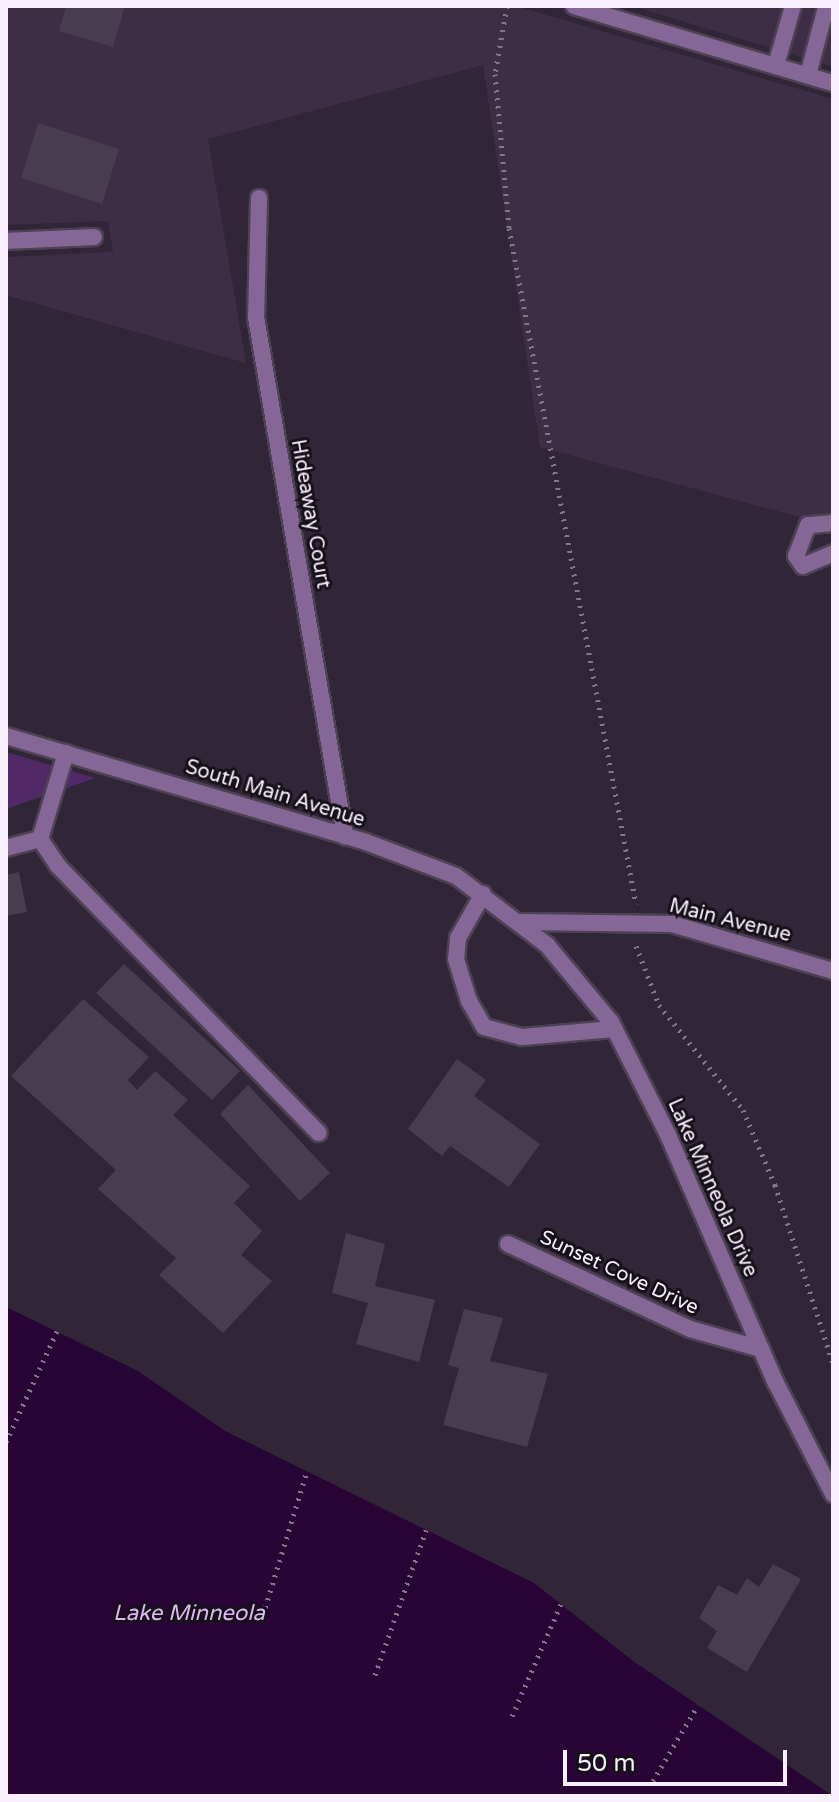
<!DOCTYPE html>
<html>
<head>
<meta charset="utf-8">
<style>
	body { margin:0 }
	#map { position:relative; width:839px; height:1802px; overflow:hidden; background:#312638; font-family:"Varela Round",sans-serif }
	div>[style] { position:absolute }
	.built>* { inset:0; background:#3d2e46 }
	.green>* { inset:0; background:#522967 }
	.water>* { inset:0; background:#280437 }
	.building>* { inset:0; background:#483c4f }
	.path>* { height:5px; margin-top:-2.5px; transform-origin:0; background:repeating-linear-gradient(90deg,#817787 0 2px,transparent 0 8px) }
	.roads { filter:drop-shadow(2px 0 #4d4253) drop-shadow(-2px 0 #4d4253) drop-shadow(0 2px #4d4253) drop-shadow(0 -2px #4d4253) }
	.service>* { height:16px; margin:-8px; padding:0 8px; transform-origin:8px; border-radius:8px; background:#856797 }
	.minor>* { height:16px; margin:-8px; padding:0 8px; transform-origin:8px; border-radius:8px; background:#856797 }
	.tertiary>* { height:16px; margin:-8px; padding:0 8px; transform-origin:8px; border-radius:8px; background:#856797 }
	span { translate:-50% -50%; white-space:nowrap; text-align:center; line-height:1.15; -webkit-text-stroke:6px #161119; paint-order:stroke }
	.street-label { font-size:20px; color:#f7effc }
	.water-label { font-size:22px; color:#dcb7f2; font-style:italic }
	.frame { position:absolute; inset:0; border:8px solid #f7effc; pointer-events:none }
	.scale { position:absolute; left:563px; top:1750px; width:224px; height:36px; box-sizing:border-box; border:4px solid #f7effc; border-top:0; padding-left:10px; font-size:24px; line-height:28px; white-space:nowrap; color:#f7effc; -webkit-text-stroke:6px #161119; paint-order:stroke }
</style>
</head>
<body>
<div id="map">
	<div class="built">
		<i style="clip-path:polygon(6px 6px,516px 6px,833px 99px,833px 526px,540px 447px,483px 65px,208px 139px,246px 363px,6px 295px,6px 257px,113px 252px,108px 221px,6px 225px)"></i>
		<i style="clip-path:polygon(633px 6px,833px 6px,833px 67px)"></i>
	</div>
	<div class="green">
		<i style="clip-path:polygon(6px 752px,95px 778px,6px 809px)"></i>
	</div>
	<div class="water">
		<i style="clip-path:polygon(6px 1307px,138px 1371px,225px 1431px,534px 1583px,633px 1661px,833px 1796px,6px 1796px)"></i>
	</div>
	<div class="building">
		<i style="clip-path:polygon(66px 6px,125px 6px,113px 47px,59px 31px)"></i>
		<i style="clip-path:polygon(38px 123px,119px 149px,102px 204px,21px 178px)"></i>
		<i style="clip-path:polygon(19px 872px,27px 912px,6px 916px,6px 875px)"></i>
		<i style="clip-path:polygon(124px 964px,240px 1071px,212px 1100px,96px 993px)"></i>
		<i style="clip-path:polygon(83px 999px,149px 1057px,128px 1080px,137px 1090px,155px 1071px,188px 1100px,173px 1115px,250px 1186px,234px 1203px,262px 1231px,241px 1255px,272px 1281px,223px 1333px,159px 1275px,176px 1258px,98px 1189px,116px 1170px,11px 1076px)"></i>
		<i style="clip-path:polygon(457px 1059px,486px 1080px,474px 1096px,540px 1144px,509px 1187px,450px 1146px,442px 1156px,408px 1129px)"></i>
		<i style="clip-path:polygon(248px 1085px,330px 1173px,300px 1201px,220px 1114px)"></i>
		<i style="clip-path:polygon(346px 1233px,385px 1244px,375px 1286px,435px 1300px,419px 1362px,356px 1344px,368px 1303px,332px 1293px)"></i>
		<i style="clip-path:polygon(464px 1309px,503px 1318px,490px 1361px,548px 1374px,527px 1447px,443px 1425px,459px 1368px,448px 1365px)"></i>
		<i style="clip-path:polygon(773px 1564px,801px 1579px,747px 1672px,707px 1648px,717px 1631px,699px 1618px,718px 1585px,737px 1595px,747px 1578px,759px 1587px)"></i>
	</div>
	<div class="path">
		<i style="left:507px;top:6px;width:69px;rotate:100deg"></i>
		<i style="left:495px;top:74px;width:155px;rotate:84.8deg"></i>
		<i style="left:509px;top:228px;width:688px;rotate:79.36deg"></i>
		<i style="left:636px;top:946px;width:63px;rotate:68.7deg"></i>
		<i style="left:659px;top:1005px;width:134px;rotate:51.3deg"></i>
		<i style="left:743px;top:1110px;width:82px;rotate:66.9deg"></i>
		<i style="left:775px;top:1185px;width:187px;rotate:72deg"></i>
		<i style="left:6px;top:1442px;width:122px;rotate:-65.3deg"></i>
		<i style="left:263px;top:1615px;width:151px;rotate:-73deg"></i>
		<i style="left:375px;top:1675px;width:154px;rotate:-70.6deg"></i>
		<i style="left:512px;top:1716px;width:122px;rotate:-66.4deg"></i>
		<i style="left:653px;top:1781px;width:88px;rotate:-59.4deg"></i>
	</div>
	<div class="roads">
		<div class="service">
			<i style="left:776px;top:65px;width:61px;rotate:-73.9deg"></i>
			<i style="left:808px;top:75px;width:66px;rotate:-75.1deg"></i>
			<i style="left:833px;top:523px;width:25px;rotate:175deg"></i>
			<i style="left:808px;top:525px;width:33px;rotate:111deg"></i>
			<i style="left:796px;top:556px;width:12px;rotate:55deg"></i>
			<i style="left:803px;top:566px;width:33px;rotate:-23deg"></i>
			<i style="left:40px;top:839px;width:32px;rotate:56deg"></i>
			<i style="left:58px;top:866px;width:373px;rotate:45.7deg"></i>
			<i style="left:6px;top:848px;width:35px;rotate:-15deg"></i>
			<i style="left:40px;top:839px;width:90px;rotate:-73.2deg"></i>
			<i style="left:483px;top:894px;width:51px;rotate:119.6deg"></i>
			<i style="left:458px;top:938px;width:21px;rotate:95deg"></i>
			<i style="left:456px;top:959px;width:44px;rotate:72.8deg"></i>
			<i style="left:469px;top:1001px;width:30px;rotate:60deg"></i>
			<i style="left:484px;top:1027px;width:39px;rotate:15deg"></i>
			<i style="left:522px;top:1037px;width:92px;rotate:-5deg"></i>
		</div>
		<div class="minor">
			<i style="left:574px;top:6px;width:270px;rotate:16.6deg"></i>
			<i style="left:259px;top:198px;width:119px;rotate:91.4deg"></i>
			<i style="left:256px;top:317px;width:527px;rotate:80.27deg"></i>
			<i style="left:6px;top:241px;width:88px;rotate:-2.6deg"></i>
			<i style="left:520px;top:922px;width:152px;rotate:0.8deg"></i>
			<i style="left:672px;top:924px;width:168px;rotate:16.3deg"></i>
			<i style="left:508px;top:1244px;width:201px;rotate:25deg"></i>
			<i style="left:690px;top:1329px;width:74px;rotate:15.7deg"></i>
		</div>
		<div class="tertiary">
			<i style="left:6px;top:736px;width:375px;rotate:16.4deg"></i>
			<i style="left:366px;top:842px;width:96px;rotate:20.7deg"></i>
			<i style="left:456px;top:876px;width:114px;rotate:37.2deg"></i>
			<i style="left:547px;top:945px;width:100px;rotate:50.3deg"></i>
			<i style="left:611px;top:1022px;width:127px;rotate:63.2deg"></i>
			<i style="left:668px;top:1135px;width:270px;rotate:66.5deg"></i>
			<i style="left:776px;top:1383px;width:125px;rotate:62.8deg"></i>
		</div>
	</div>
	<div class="street-label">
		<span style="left:310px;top:514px;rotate:80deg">Hideaway Court</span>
		<span style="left:275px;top:794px;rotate:17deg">South Main Avenue</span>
		<span style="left:730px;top:921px;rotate:14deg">Main Avenue</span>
		<span style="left:712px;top:1188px;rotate:66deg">Lake Minneola Drive</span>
		<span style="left:619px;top:1273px;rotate:25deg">Sunset Cove Drive</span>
	</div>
	<div class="water-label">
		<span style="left:189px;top:1614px">Lake Minneola</span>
	</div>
	<div class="frame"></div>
	<div class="scale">50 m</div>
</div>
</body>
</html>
